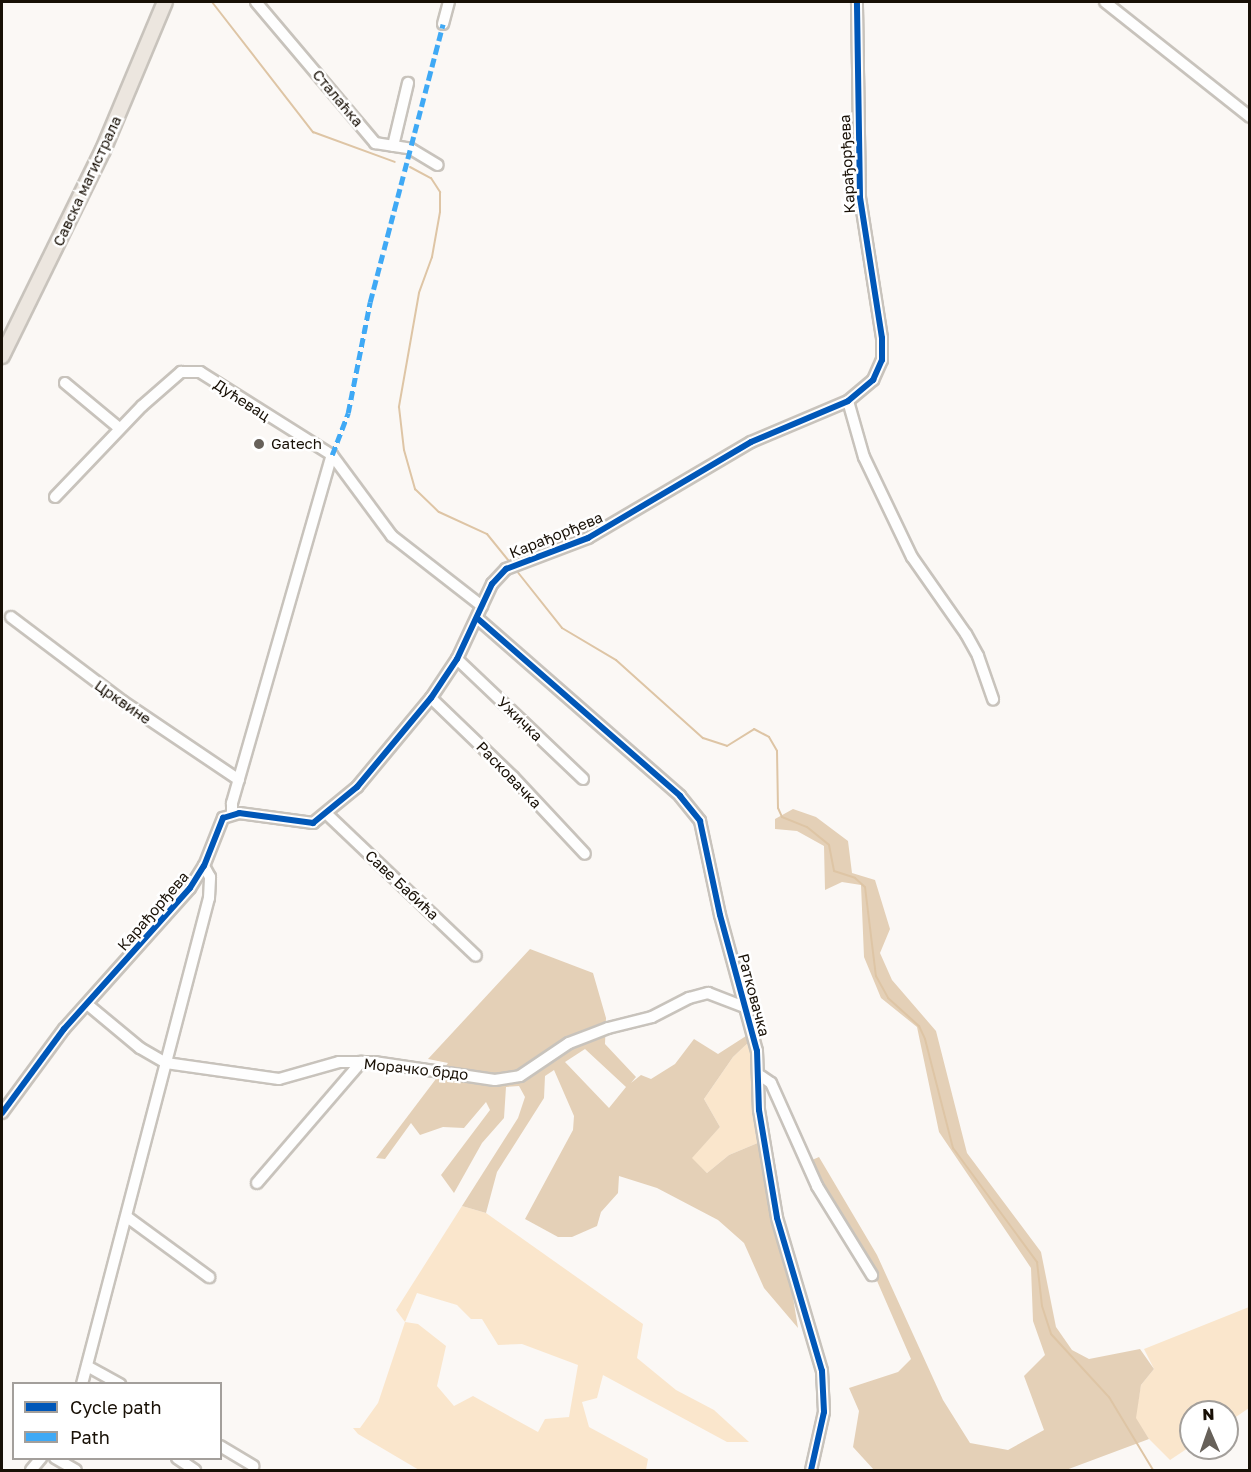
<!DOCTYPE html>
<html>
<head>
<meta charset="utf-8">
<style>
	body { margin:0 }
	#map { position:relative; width:1251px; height:1472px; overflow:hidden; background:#fbf8f5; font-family:"Golos Text",sans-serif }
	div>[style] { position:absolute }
	.green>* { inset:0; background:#fae6cc }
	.forest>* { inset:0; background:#e4d0b7 }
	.stream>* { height:2px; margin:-1px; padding:0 1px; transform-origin:1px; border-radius:1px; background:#dec5a5 }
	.roads { filter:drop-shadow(2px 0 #c8c3bc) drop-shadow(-2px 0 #c8c3bc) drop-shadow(0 2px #c8c3bc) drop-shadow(0 -2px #c8c3bc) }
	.minor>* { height:10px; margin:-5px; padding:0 5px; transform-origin:5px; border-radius:5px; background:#fefefe }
	.major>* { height:14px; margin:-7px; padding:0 7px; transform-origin:7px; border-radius:7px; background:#ece6df }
	.quiet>* { height:4.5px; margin-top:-2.25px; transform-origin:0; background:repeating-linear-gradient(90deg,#3fa9f5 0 9px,transparent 0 13.5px) }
	.cycleway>* { height:6px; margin:-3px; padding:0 3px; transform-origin:3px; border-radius:3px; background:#0057b8 }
	.dots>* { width:16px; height:16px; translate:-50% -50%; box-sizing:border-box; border:3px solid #fff; border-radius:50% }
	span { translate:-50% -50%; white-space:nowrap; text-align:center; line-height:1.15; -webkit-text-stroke:5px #fff; paint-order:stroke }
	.street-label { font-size:15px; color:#181006 }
	.poi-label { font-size:15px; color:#181006 }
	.left { translate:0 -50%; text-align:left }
	.frame { position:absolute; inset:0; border:3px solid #181006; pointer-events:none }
	.legend { position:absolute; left:12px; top:1382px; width:210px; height:78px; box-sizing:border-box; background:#fff; border:2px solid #a39f9b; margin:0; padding:8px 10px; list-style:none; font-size:18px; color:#181006 }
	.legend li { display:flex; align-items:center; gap:12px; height:30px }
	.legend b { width:30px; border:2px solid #a39f9b }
	.north { position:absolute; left:1179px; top:1400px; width:60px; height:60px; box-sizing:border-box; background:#fff; border:2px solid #a39f9b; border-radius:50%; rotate:358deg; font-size:16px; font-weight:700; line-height:24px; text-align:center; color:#181006 }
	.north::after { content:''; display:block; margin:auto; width:21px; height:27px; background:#67615a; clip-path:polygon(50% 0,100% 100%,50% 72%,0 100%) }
</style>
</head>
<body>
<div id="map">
	<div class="green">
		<i style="clip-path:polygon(750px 1041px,760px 1142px,729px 1155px,707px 1173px,691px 1158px,720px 1127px,704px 1099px,733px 1057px)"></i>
		<i style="clip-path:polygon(evenodd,462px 1206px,486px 1213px,643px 1324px,637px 1358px,676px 1390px,714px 1410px,749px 1442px,727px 1442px,603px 1375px,597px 1398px,582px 1402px,589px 1427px,648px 1459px,646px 1470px,419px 1470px,358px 1434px,353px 1428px,360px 1428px,378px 1403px,405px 1322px,396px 1310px,462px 1206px,417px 1293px,457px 1305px,471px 1319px,482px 1319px,498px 1345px,522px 1344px,578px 1365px,569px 1417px,545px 1419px,538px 1432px,473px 1396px,454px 1406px,437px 1386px,446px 1346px,418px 1324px,405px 1322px,417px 1293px)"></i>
		<i style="clip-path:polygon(1249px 1307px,1249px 1408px,1227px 1423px,1227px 1412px,1191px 1412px,1191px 1446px,1170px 1460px,1149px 1439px,1135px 1418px,1141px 1385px,1154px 1369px,1144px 1349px)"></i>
	</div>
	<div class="forest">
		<i style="clip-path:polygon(793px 809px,816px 817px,848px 841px,852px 873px,875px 880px,890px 929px,880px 953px,892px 980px,936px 1031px,967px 1153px,1041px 1252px,1056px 1327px,1072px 1350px,1089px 1359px,1140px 1349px,1154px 1369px,1141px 1385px,1136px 1418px,1149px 1439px,1066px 1470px,874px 1470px,853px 1447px,859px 1411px,849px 1388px,898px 1372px,911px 1359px,864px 1251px,822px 1183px,812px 1160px,819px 1157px,877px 1255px,943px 1400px,970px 1443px,1008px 1450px,1044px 1430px,1024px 1376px,1045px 1355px,1033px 1321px,1031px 1268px,939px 1132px,917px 1027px,881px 998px,864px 957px,861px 885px,842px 882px,825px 890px,824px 846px,797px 831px,775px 829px,775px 819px)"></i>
		<i style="clip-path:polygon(evenodd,530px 949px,593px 973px,606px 1018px,605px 1044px,636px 1077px,631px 1083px,641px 1075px,651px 1079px,675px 1064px,694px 1039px,718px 1054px,746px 1036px,750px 1041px,733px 1057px,704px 1099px,720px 1127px,692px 1158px,707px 1173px,729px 1155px,760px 1142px,774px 1231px,791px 1285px,798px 1328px,764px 1288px,744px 1243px,718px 1220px,657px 1188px,619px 1176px,618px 1193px,601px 1212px,597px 1226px,572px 1237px,558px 1237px,525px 1219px,573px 1130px,574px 1116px,554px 1070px,545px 1076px,544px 1098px,497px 1172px,486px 1213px,462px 1206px,518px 1118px,525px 1097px,519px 1086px,506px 1087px,504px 1118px,482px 1143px,454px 1193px,441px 1175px,490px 1110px,486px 1102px,464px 1128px,443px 1127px,420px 1135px,411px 1123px,385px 1159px,376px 1158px,448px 1063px,428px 1059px,530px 949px,585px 1049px,626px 1087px,609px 1108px,565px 1062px,585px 1049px)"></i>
	</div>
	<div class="stream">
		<i style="left:212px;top:2px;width:165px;rotate:52.2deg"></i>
		<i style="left:313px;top:132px;width:87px;rotate:20.1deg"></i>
		<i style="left:410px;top:167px;width:24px;rotate:28deg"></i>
		<i style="left:431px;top:178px;width:17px;rotate:57deg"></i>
		<i style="left:440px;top:192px;width:20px;rotate:90deg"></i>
		<i style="left:440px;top:212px;width:46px;rotate:100.1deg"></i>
		<i style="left:432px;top:257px;width:38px;rotate:110deg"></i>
		<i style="left:419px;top:293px;width:116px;rotate:100deg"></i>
		<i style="left:399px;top:407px;width:43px;rotate:83.4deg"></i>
		<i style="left:404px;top:450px;width:41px;rotate:74.2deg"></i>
		<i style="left:415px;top:489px;width:33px;rotate:44deg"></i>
		<i style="left:439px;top:512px;width:53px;rotate:24.6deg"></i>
		<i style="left:487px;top:534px;width:38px;rotate:51deg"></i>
		<i style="left:516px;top:570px;width:74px;rotate:51.6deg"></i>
		<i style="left:562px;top:628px;width:63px;rotate:30.7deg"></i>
		<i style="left:616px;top:660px;width:117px;rotate:41.9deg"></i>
		<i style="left:703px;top:738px;width:25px;rotate:18deg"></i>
		<i style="left:727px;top:746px;width:32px;rotate:-32deg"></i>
		<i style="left:754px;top:729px;width:17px;rotate:28deg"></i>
		<i style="left:769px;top:737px;width:16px;rotate:60deg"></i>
		<i style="left:777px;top:751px;width:57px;rotate:89deg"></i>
		<i style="left:778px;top:808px;width:10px;rotate:66deg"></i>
		<i style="left:782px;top:817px;width:27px;rotate:22deg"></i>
		<i style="left:807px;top:827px;width:28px;rotate:39deg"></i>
		<i style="left:829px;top:845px;width:26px;rotate:79deg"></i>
		<i style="left:834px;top:871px;width:22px;rotate:18deg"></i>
		<i style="left:855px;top:878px;width:13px;rotate:42deg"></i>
		<i style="left:865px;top:887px;width:90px;rotate:83deg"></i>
		<i style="left:876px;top:976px;width:25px;rotate:61deg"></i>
		<i style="left:888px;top:998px;width:42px;rotate:42.1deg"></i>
		<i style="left:919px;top:1026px;width:14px;rotate:65deg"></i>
		<i style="left:925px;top:1039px;width:113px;rotate:75.6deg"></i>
		<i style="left:953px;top:1148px;width:142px;rotate:53.6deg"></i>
		<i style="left:1037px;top:1262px;width:44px;rotate:83.5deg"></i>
		<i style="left:1042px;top:1306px;width:29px;rotate:72deg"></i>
		<i style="left:1051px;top:1334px;width:86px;rotate:47.4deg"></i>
		<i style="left:1109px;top:1397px;width:85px;rotate:58.9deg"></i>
	</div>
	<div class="roads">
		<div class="minor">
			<i style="left:256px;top:2px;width:185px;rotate:49.8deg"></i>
			<i style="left:375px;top:143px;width:36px;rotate:9deg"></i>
			<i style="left:411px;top:149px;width:31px;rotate:31deg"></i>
			<i style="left:1105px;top:2px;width:185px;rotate:38.4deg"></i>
			<i style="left:443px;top:24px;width:23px;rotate:-75deg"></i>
			<i style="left:393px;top:146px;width:65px;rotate:-76.6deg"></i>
			<i style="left:65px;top:383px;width:69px;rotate:39.7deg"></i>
			<i style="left:848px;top:401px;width:58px;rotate:74.1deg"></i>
			<i style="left:864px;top:457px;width:111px;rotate:64.4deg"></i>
			<i style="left:912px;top:557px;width:94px;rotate:55deg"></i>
			<i style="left:966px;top:634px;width:25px;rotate:61deg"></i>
			<i style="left:978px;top:656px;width:46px;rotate:70.8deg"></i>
			<i style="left:55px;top:497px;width:126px;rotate:-46.3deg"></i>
			<i style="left:142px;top:406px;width:52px;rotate:-41.1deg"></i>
			<i style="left:181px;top:372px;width:19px"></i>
			<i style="left:200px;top:372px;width:156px;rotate:32.2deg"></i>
			<i style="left:332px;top:455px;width:101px;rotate:53.5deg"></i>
			<i style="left:392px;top:536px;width:114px;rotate:37.9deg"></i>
			<i style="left:11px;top:617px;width:139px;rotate:37.1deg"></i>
			<i style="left:122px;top:701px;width:141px;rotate:34deg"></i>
			<i style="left:477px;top:618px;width:270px;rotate:41.2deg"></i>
			<i style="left:680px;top:796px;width:32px;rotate:51deg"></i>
			<i style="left:700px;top:821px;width:96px;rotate:78deg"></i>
			<i style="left:720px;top:915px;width:141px;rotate:74.8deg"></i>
			<i style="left:757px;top:1051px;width:59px;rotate:88.1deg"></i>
			<i style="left:759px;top:1110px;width:109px;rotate:80.5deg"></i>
			<i style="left:777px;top:1218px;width:159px;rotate:73.6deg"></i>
			<i style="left:822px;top:1371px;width:41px;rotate:87.2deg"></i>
			<i style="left:824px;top:1412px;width:59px;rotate:102.6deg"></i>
			<i style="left:457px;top:659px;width:174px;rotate:43.6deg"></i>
			<i style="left:431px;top:698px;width:114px;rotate:43.9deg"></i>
			<i style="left:513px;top:777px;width:105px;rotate:46.9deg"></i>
			<i style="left:232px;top:814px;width:11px;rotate:-90deg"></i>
			<i style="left:232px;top:803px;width:362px;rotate:-74deg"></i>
			<i style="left:328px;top:815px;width:204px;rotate:43.6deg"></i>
			<i style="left:87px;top:1004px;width:69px;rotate:39.7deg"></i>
			<i style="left:140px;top:1048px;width:30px;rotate:30deg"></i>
			<i style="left:166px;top:1063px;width:114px;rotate:8.1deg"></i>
			<i style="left:279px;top:1079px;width:62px;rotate:-15.8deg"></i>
			<i style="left:339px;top:1062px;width:35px"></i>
			<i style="left:374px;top:1062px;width:122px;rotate:8.5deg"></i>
			<i style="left:495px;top:1080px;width:25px;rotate:-9deg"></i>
			<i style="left:520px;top:1076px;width:59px;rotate:-34deg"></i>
			<i style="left:569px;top:1043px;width:42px;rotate:-21deg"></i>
			<i style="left:608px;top:1028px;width:45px;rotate:-14deg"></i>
			<i style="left:652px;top:1017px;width:42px;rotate:-27.2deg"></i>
			<i style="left:689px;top:998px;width:20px;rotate:-15deg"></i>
			<i style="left:708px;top:993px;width:40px;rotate:21deg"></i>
			<i style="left:761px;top:1076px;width:12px;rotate:35deg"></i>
			<i style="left:771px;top:1083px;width:113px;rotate:65.9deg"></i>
			<i style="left:817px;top:1186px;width:105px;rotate:58.3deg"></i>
			<i style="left:2px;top:1113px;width:104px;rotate:-53.6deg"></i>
			<i style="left:64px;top:1029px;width:189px;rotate:-48.2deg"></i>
			<i style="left:190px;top:888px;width:26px;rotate:-58deg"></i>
			<i style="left:204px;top:866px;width:52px;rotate:-68.4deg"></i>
			<i style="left:223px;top:818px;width:17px;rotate:-17deg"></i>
			<i style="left:239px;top:813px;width:75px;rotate:7.7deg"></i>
			<i style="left:313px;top:823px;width:57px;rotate:-39.3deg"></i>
			<i style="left:357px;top:787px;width:116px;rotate:-50.3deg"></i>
			<i style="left:431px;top:698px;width:47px;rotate:-56.3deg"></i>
			<i style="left:457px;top:659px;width:83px;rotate:-65deg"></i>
			<i style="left:492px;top:584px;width:21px;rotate:-47deg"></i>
			<i style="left:506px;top:569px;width:88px;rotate:-20.7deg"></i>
			<i style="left:588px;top:538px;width:189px;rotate:-30.5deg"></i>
			<i style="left:751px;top:442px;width:105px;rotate:-22.9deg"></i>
			<i style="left:848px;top:401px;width:33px;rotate:-40deg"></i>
			<i style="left:873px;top:380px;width:22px;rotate:-66deg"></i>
			<i style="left:882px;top:360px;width:22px;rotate:-90deg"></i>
			<i style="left:882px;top:338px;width:143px;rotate:-98.9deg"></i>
			<i style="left:860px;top:197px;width:195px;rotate:-90.9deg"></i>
			<i style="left:257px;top:1183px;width:160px;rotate:-49.3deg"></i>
			<i style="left:127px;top:1217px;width:102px;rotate:36.2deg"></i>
			<i style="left:87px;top:1366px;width:38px;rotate:29deg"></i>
			<i style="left:82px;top:1384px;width:502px;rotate:-75.36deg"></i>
			<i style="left:209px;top:898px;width:21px;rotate:-87deg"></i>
			<i style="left:210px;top:877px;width:13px;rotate:-119deg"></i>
			<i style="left:220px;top:1446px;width:39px;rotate:31deg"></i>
			<i style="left:55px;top:1458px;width:24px;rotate:30deg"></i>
			<i style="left:177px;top:1458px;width:22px;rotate:34deg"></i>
			<i style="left:31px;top:1470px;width:16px;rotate:-50deg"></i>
		</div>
		<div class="major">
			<i style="left:2px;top:356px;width:229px;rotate:-63.9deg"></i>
			<i style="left:103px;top:150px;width:160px;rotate:-67.3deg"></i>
		</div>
	</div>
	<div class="quiet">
		<i style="left:332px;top:455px;width:45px;rotate:-69.1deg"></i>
		<i style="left:348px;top:413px;width:113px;rotate:-78.8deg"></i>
		<i style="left:370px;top:302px;width:287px;rotate:-75.3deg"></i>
	</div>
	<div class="cycleway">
		<i style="left:477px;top:618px;width:270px;rotate:41.2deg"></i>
		<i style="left:680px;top:796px;width:32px;rotate:51deg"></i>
		<i style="left:700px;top:821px;width:96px;rotate:78deg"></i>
		<i style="left:720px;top:915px;width:141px;rotate:74.8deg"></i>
		<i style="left:757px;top:1051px;width:59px;rotate:88.1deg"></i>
		<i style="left:759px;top:1110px;width:109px;rotate:80.5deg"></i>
		<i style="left:777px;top:1218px;width:159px;rotate:73.6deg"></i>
		<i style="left:822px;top:1371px;width:41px;rotate:87.2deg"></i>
		<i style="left:824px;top:1412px;width:59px;rotate:102.6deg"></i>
		<i style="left:2px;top:1113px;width:104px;rotate:-53.6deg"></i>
		<i style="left:64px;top:1029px;width:189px;rotate:-48.2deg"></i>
		<i style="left:190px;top:888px;width:26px;rotate:-58deg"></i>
		<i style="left:204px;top:866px;width:52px;rotate:-68.4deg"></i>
		<i style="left:223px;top:818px;width:17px;rotate:-17deg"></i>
		<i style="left:239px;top:813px;width:75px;rotate:7.7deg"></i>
		<i style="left:313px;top:823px;width:57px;rotate:-39.3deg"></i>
		<i style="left:357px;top:787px;width:116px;rotate:-50.3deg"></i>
		<i style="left:431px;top:698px;width:47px;rotate:-56.3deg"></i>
		<i style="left:457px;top:659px;width:83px;rotate:-65deg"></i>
		<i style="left:492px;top:584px;width:21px;rotate:-47deg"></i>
		<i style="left:506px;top:569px;width:88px;rotate:-20.7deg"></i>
		<i style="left:588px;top:538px;width:189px;rotate:-30.5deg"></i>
		<i style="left:751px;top:442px;width:105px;rotate:-22.9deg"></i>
		<i style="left:848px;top:401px;width:33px;rotate:-40deg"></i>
		<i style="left:873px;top:380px;width:22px;rotate:-66deg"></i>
		<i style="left:882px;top:360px;width:22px;rotate:-90deg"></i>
		<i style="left:882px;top:338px;width:143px;rotate:-98.9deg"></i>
		<i style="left:860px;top:197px;width:195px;rotate:-90.9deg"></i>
	</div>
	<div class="dots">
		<i style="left:259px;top:444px;background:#67615a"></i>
	</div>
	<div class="street-label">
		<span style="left:338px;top:98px;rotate:50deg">Сталаћка</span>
		<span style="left:847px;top:164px;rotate:-93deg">Карађорђева</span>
		<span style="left:87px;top:181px;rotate:-65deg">Савска магистрала</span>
		<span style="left:242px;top:400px;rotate:33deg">Дућевац</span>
		<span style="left:556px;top:535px;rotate:-22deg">Карађорђева</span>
		<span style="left:123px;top:702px;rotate:35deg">Црквине</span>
		<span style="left:520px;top:719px;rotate:44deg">Ужичка</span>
		<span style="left:509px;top:775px;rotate:46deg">Расковачка</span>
		<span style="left:402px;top:885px;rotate:43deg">Саве Бабића</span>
		<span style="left:153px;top:911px;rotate:-49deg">Карађорђева</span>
		<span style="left:754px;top:995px;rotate:75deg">Ратковачка</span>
		<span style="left:416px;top:1069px;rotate:6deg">Морачко брдо</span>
	</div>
	<div class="poi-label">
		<span class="left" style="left:271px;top:444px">Gatech</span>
	</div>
	<div class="frame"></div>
	<ul class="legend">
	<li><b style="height:8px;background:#0057b8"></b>Cycle path</li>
	<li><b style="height:8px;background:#3fa9f5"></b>Path</li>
	</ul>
	<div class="north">N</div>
</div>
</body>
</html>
